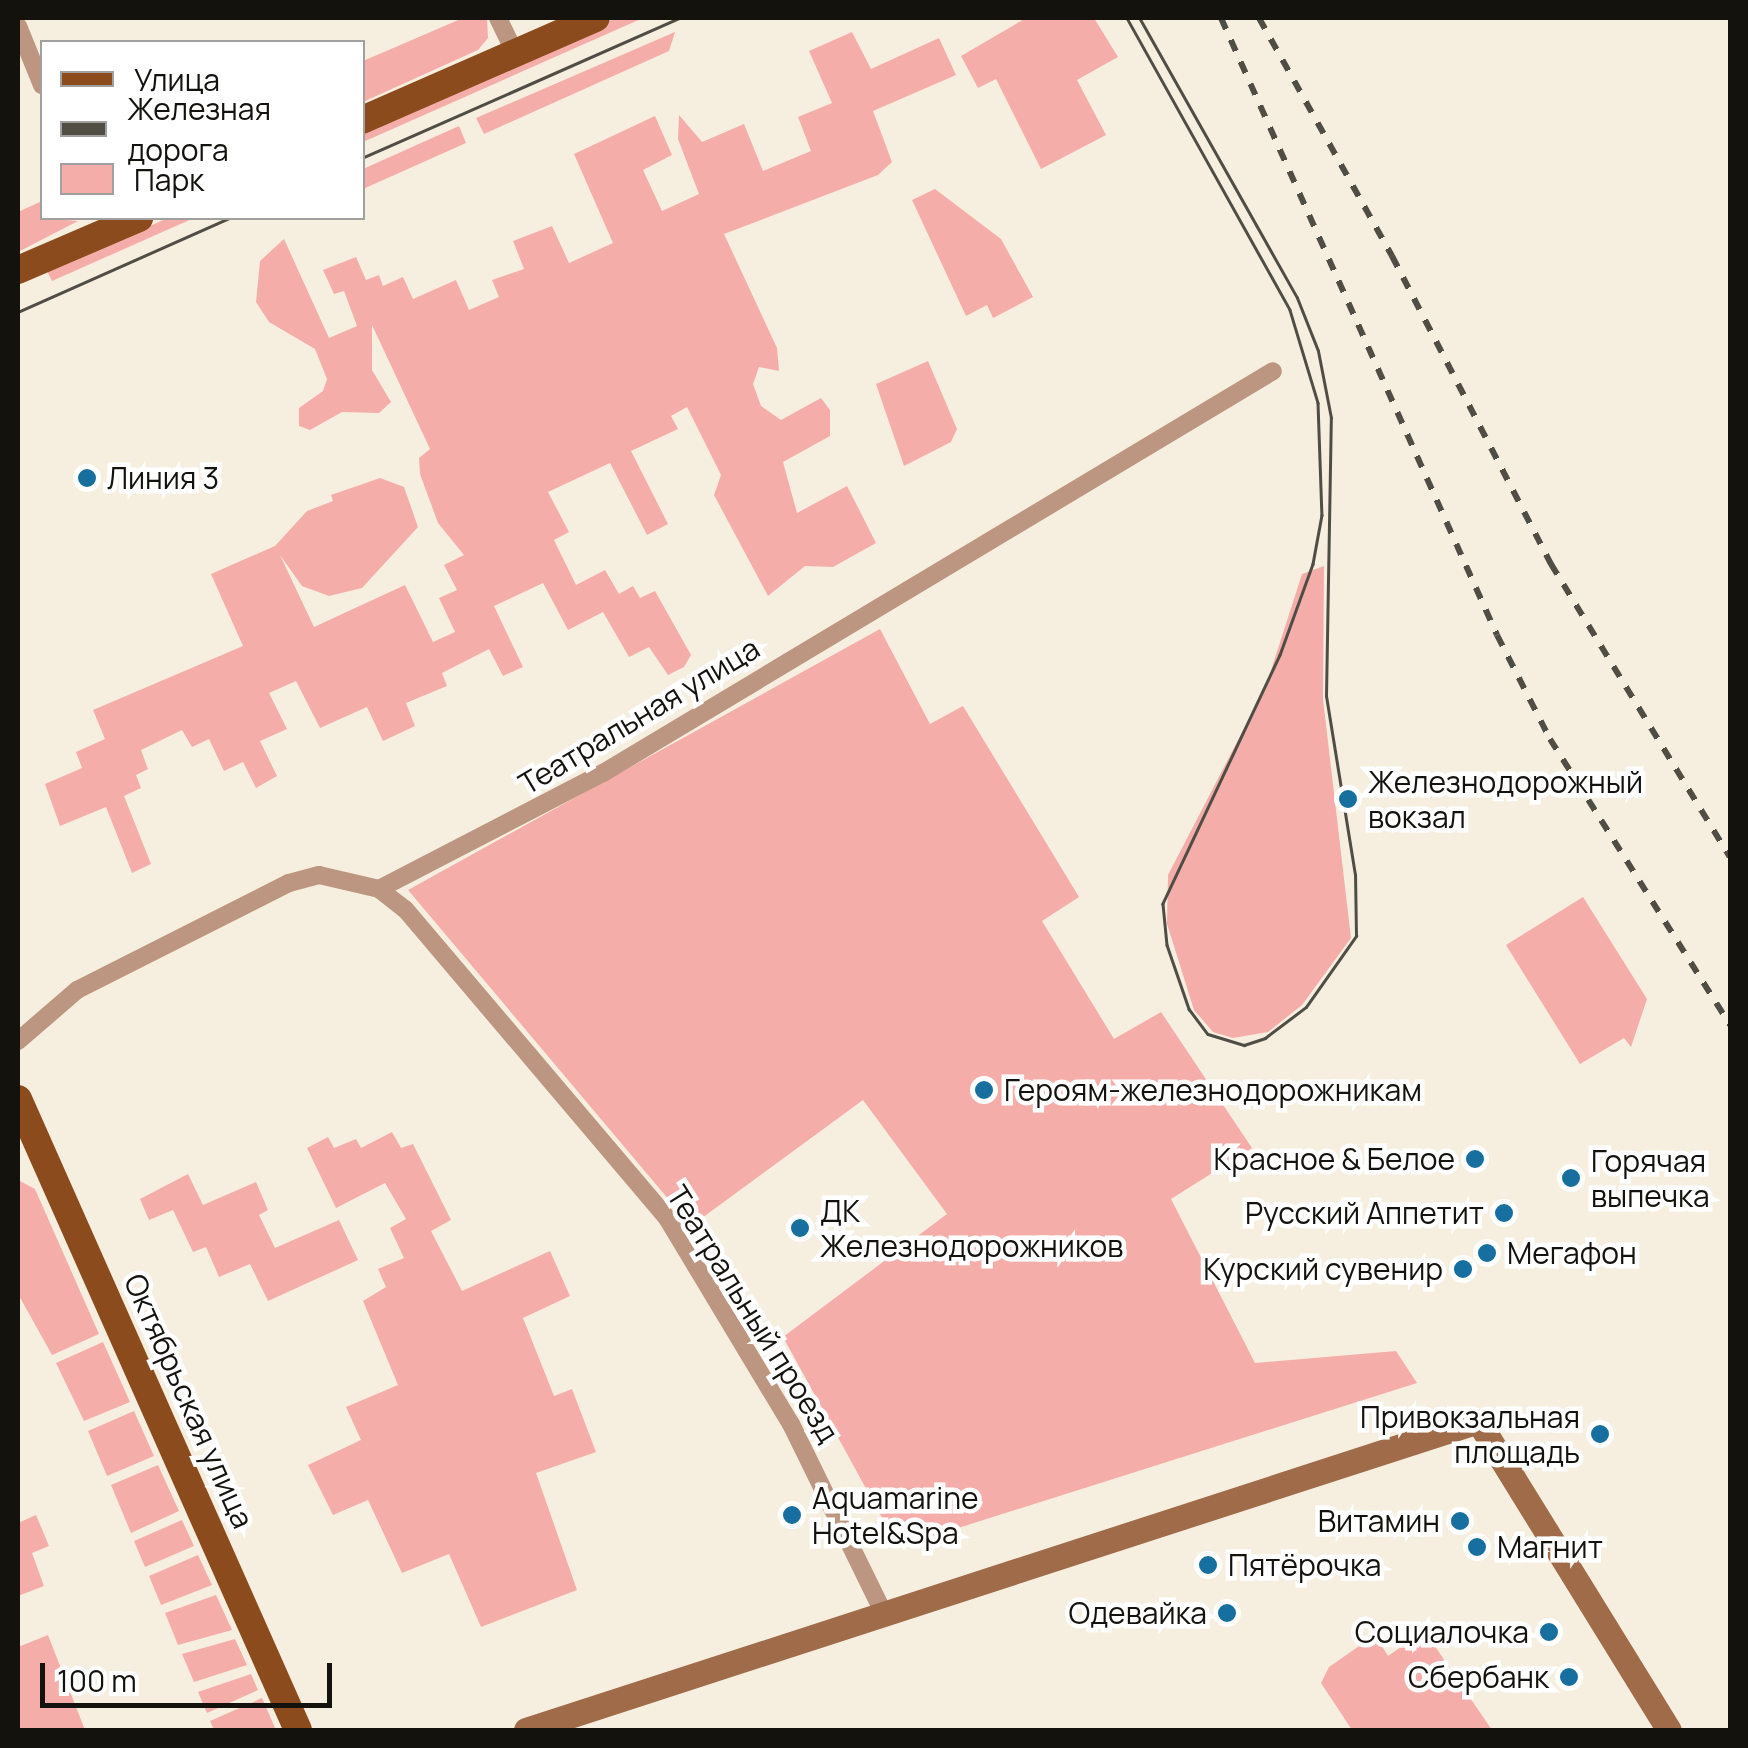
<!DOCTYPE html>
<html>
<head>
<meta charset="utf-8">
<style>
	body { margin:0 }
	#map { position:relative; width:1748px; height:1748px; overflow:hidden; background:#f6efe0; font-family:Manrope,sans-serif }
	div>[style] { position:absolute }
	.green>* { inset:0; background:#f5ada9 }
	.street>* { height:18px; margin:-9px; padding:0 9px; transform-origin:9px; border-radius:9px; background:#bc9680 }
	.secondary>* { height:25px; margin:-12.5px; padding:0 12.5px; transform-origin:12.5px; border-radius:12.5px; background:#a06b49 }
	.primary>* { height:28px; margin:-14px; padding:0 14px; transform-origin:14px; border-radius:14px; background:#8b4b1c }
	.tram>* { height:2.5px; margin:-1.25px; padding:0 1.25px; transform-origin:1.25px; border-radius:1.25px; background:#504d45 }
	.rail>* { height:6px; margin-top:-3px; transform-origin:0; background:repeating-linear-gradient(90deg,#504d45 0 12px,transparent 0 24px) }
	.dots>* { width:28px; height:28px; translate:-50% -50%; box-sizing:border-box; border:5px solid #fff; border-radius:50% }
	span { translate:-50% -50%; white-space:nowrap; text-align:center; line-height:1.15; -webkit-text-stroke:9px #fff; paint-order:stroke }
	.poi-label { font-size:30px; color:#14120d }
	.left { translate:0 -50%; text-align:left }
	.right { translate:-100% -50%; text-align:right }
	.street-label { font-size:30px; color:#14120d }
	.frame { position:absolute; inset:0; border:20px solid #14120d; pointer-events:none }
	.legend { position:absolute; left:40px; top:40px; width:325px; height:180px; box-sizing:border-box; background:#fff; border:2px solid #a1a09e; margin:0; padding:12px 18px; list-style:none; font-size:30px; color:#14120d }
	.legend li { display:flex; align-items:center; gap:20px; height:50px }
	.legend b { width:50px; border:2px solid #a1a09e }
	.scale { position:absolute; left:40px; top:1663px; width:292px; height:45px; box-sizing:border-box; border:5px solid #14120d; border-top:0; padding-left:12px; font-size:30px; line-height:35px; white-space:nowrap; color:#14120d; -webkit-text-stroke:8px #fff; paint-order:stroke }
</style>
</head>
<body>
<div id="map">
	<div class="green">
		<i style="clip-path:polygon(463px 18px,487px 18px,488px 38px,478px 50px,363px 102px,363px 61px)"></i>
		<i style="clip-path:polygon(616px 18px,643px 18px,363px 142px,362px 131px)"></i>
		<i style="clip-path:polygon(1026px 18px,1094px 18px,1118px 57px,1077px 80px,1106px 135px,1041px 169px,996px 79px,978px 88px,961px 56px)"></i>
		<i style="clip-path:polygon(675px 32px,669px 51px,484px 134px,476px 118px)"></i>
		<i style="clip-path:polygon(852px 32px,871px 69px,939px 38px,956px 75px,873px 111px,892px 162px,878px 175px,724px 234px,777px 348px,779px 371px,759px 367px,753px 384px,761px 406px,781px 420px,821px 398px,830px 410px,830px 436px,783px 462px,797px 513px,847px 486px,876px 543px,833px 567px,805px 566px,768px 596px,714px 495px,721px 475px,687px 407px,671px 416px,678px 429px,631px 451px,668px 524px,647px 535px,610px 463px,548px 492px,569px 532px,554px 540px,576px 585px,605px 570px,619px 594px,633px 586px,640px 598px,655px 591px,691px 655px,684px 667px,668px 675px,649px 647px,629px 657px,603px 612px,568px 630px,543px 583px,494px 606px,523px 667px,503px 676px,489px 649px,442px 673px,447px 686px,406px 703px,415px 726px,383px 741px,367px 707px,320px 728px,296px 681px,269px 693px,287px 729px,260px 741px,277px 776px,256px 788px,243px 762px,224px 771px,209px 739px,192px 747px,182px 730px,141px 750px,148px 769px,136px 775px,141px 788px,124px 796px,151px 864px,132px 873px,106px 807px,60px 826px,45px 784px,82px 768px,76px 752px,105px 739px,93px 710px,243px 646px,211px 574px,275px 546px,307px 511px,333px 501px,331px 495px,380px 478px,404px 487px,418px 527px,362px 588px,329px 596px,302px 586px,280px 555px,314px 627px,405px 585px,433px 642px,455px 632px,439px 598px,457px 590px,444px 565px,464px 555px,438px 523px,420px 474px,419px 458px,430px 449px,372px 325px,372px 370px,391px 402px,379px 413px,342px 412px,310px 430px,299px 426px,299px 408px,323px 391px,327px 379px,315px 349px,269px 322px,256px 302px,260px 261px,284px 239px,329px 338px,357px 326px,344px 291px,334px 294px,323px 270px,356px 257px,366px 280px,379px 275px,383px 286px,403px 277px,413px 299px,456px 280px,469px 310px,499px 297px,492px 280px,524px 269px,513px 241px,552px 226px,569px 263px,613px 243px,574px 154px,655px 116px,672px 155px,643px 170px,662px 211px,699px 194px,678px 139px,679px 115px,702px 142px,744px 124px,763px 171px,811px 151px,798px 117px,832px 103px,809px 51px)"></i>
		<i style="clip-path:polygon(459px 126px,466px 143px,363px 189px,363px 169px)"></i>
		<i style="clip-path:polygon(935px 189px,1001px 239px,1033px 297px,993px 318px,987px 305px,966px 316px,912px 200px)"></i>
		<i style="clip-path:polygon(42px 201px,42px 218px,78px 221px,18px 252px,18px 212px)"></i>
		<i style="clip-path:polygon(168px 218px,194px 218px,52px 281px,47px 271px)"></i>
		<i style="clip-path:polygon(928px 361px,957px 429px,951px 442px,904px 466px,876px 384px)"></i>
		<i style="clip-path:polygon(1324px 566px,1323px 699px,1351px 938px,1302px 1005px,1268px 1032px,1233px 1038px,1213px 1032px,1194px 1010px,1167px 924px,1168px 875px,1266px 686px,1302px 574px)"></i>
		<i style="clip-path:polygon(880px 629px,930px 724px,963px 706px,1079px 897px,1042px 921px,1114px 1039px,1161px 1012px,1252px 1148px,1171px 1199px,1255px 1363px,1396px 1351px,1417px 1383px,898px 1547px,783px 1337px,947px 1214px,863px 1100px,691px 1226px,408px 890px)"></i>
		<i style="clip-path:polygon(1583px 897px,1647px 999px,1631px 1047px,1624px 1038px,1580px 1064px,1506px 945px)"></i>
		<i style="clip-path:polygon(392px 1132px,401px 1148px,413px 1144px,451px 1220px,431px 1231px,462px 1291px,550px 1251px,570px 1296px,523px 1318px,554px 1396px,572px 1389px,596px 1452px,536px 1473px,577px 1590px,481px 1627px,449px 1554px,402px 1573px,368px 1500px,333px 1515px,308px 1465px,361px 1440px,346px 1407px,398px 1385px,363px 1301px,386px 1287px,378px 1269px,404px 1258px,390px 1228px,406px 1219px,385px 1183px,336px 1208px,307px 1148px,328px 1137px,334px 1148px,356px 1139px,361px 1148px)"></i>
		<i style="clip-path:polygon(188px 1174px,203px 1205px,256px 1182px,268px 1210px,259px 1215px,275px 1248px,339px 1220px,358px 1260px,268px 1301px,250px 1264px,219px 1277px,206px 1247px,193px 1252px,173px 1210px,149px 1220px,140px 1199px)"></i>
		<i style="clip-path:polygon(18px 1180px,35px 1189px,99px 1334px,52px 1355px,18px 1294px)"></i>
		<i style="clip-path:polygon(103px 1342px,130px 1402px,84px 1421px,56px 1363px)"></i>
		<i style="clip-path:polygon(134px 1411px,154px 1456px,107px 1476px,88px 1431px)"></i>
		<i style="clip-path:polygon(158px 1465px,179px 1511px,131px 1533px,111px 1485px)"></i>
		<i style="clip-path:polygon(36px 1515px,49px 1546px,32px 1553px,44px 1586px,18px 1596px,18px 1523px)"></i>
		<i style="clip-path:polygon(182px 1520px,194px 1546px,145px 1567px,134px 1541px)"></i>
		<i style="clip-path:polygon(198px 1555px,212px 1585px,161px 1605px,149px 1576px)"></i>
		<i style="clip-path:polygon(216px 1595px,232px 1630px,178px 1645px,165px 1613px)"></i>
		<i style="clip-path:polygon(1403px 1625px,1430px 1639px,1492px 1730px,1352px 1730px,1321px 1683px,1329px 1667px,1375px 1635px,1388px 1656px,1401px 1647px,1389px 1627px)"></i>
		<i style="clip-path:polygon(48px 1635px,85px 1730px,18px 1730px,18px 1647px)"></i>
		<i style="clip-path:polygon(235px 1639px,247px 1665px,194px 1682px,182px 1654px)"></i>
		<i style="clip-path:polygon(251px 1674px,258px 1690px,207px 1713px,198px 1692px)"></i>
		<i style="clip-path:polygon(262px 1698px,276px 1730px,214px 1730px,210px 1721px)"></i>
	</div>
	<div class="street">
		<i style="left:498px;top:18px;width:39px;rotate:64deg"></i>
		<i style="left:18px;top:26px;width:64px;rotate:67.9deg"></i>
		<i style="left:379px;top:889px;width:252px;rotate:-27.4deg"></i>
		<i style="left:603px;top:773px;width:781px;rotate:-30.96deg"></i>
		<i style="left:18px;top:1041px;width:78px;rotate:-40.8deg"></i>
		<i style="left:77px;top:990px;width:237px;rotate:-26.8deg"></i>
		<i style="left:289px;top:883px;width:31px;rotate:-15deg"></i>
		<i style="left:319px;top:875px;width:62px;rotate:13.1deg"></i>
		<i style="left:379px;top:889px;width:33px;rotate:38deg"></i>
		<i style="left:405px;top:909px;width:405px;rotate:49.7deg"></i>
		<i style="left:667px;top:1218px;width:240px;rotate:59deg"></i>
		<i style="left:791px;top:1424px;width:209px;rotate:63.9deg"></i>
	</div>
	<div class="secondary">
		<i style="left:526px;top:1730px;width:1001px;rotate:-17.98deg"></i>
		<i style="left:1478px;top:1421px;width:363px;rotate:58.3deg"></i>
	</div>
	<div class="primary">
		<i style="left:362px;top:120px;width:255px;rotate:-23.6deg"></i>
		<i style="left:18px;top:270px;width:132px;rotate:-23.3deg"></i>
		<i style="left:18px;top:1099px;width:690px;rotate:66.07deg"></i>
	</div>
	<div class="tram">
		<i style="left:1127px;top:18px;width:334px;rotate:60.8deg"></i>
		<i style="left:1290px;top:310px;width:97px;rotate:73.2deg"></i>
		<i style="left:1318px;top:403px;width:112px;rotate:88deg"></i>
		<i style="left:1322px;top:515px;width:50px;rotate:100.4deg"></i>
		<i style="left:1313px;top:564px;width:97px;rotate:109.9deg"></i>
		<i style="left:1280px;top:655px;width:275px;rotate:115.2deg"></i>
		<i style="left:1163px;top:904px;width:41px;rotate:84.4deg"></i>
		<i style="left:1167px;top:945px;width:68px;rotate:71deg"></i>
		<i style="left:1189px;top:1009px;width:31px;rotate:53deg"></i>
		<i style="left:1208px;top:1034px;width:38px;rotate:17deg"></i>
		<i style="left:1244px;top:1045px;width:22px;rotate:-18deg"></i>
		<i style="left:1265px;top:1038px;width:51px;rotate:-37.1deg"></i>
		<i style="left:1306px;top:1007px;width:87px;rotate:-54.8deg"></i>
		<i style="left:1356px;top:936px;width:61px;rotate:-90.9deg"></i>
		<i style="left:1355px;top:875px;width:181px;rotate:-99.2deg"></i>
		<i style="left:1326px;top:696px;width:278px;rotate:-89deg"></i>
		<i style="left:1331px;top:418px;width:68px;rotate:-101deg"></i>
		<i style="left:1318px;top:351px;width:57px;rotate:-111.6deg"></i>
		<i style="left:1297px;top:298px;width:322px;rotate:-119.4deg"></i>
		<i style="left:362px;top:158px;width:347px;rotate:-23.8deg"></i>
		<i style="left:18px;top:312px;width:231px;rotate:-24deg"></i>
	</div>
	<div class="rail">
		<i style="left:1221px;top:18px;width:676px;rotate:65.9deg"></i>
		<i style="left:1497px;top:635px;width:117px;rotate:63deg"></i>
		<i style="left:1550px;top:739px;width:338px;rotate:57.8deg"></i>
		<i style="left:1259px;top:18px;width:273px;rotate:60.8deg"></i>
		<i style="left:1392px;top:256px;width:347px;rotate:62.7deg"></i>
		<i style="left:1551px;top:564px;width:343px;rotate:58.6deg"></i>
	</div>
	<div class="dots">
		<i style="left:87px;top:478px;background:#176f9f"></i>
		<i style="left:1348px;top:799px;background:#176f9f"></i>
		<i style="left:984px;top:1090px;background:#176f9f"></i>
		<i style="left:1475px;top:1159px;background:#176f9f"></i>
		<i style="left:1571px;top:1178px;background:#176f9f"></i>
		<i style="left:1504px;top:1213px;background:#176f9f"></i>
		<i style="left:800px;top:1228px;background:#176f9f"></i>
		<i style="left:1487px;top:1253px;background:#176f9f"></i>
		<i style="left:1463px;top:1269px;background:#176f9f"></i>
		<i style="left:1600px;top:1434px;background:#176f9f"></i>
		<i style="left:792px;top:1515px;background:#176f9f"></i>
		<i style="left:1460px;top:1521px;background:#176f9f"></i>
		<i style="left:1477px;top:1547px;background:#176f9f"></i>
		<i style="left:1208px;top:1565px;background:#176f9f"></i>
		<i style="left:1227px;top:1613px;background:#176f9f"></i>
		<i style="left:1549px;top:1632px;background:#176f9f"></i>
		<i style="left:1569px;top:1677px;background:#176f9f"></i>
	</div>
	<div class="poi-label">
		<span class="left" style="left:107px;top:478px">Линия 3</span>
		<span class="left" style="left:1368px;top:799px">Железнодорожный<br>вокзал</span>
		<span class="left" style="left:1004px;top:1090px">Героям-железнодорожникам</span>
		<span class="right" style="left:1455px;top:1159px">Красное &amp; Белое</span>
		<span class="left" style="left:1591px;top:1178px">Горячая<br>выпечка</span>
		<span class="left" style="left:820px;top:1228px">ДК<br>Железнодорожников</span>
		<span class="right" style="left:1484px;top:1213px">Русский Аппетит</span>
		<span class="left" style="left:1507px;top:1253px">Мегафон</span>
		<span class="right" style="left:1443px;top:1269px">Курский сувенир</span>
		<span class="right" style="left:1580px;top:1434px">Привокзальная<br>площадь</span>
		<span class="left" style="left:812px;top:1515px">Aquamarine<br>Hotel&amp;Spa</span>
		<span class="right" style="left:1440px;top:1521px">Витамин</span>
		<span class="left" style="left:1497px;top:1547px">Магнит</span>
		<span class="left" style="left:1228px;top:1565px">Пятёрочка</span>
		<span class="right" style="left:1207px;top:1613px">Одевайка</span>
		<span class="right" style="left:1529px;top:1632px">Социалочка</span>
		<span class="right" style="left:1549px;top:1677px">Сбербанк</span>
	</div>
	<div class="street-label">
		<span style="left:639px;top:716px;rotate:-31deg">Театральная улица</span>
		<span style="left:753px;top:1314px;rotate:58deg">Театральный проезд</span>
		<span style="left:189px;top:1401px;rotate:66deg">Октябрьская улица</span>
	</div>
	<div class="frame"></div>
	<ul class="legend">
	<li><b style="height:12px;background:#8b4b1c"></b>Улица</li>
	<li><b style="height:12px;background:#504d45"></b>Железная дорога</li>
	<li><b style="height:28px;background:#f5ada9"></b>Парк</li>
	</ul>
	<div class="scale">100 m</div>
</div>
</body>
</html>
